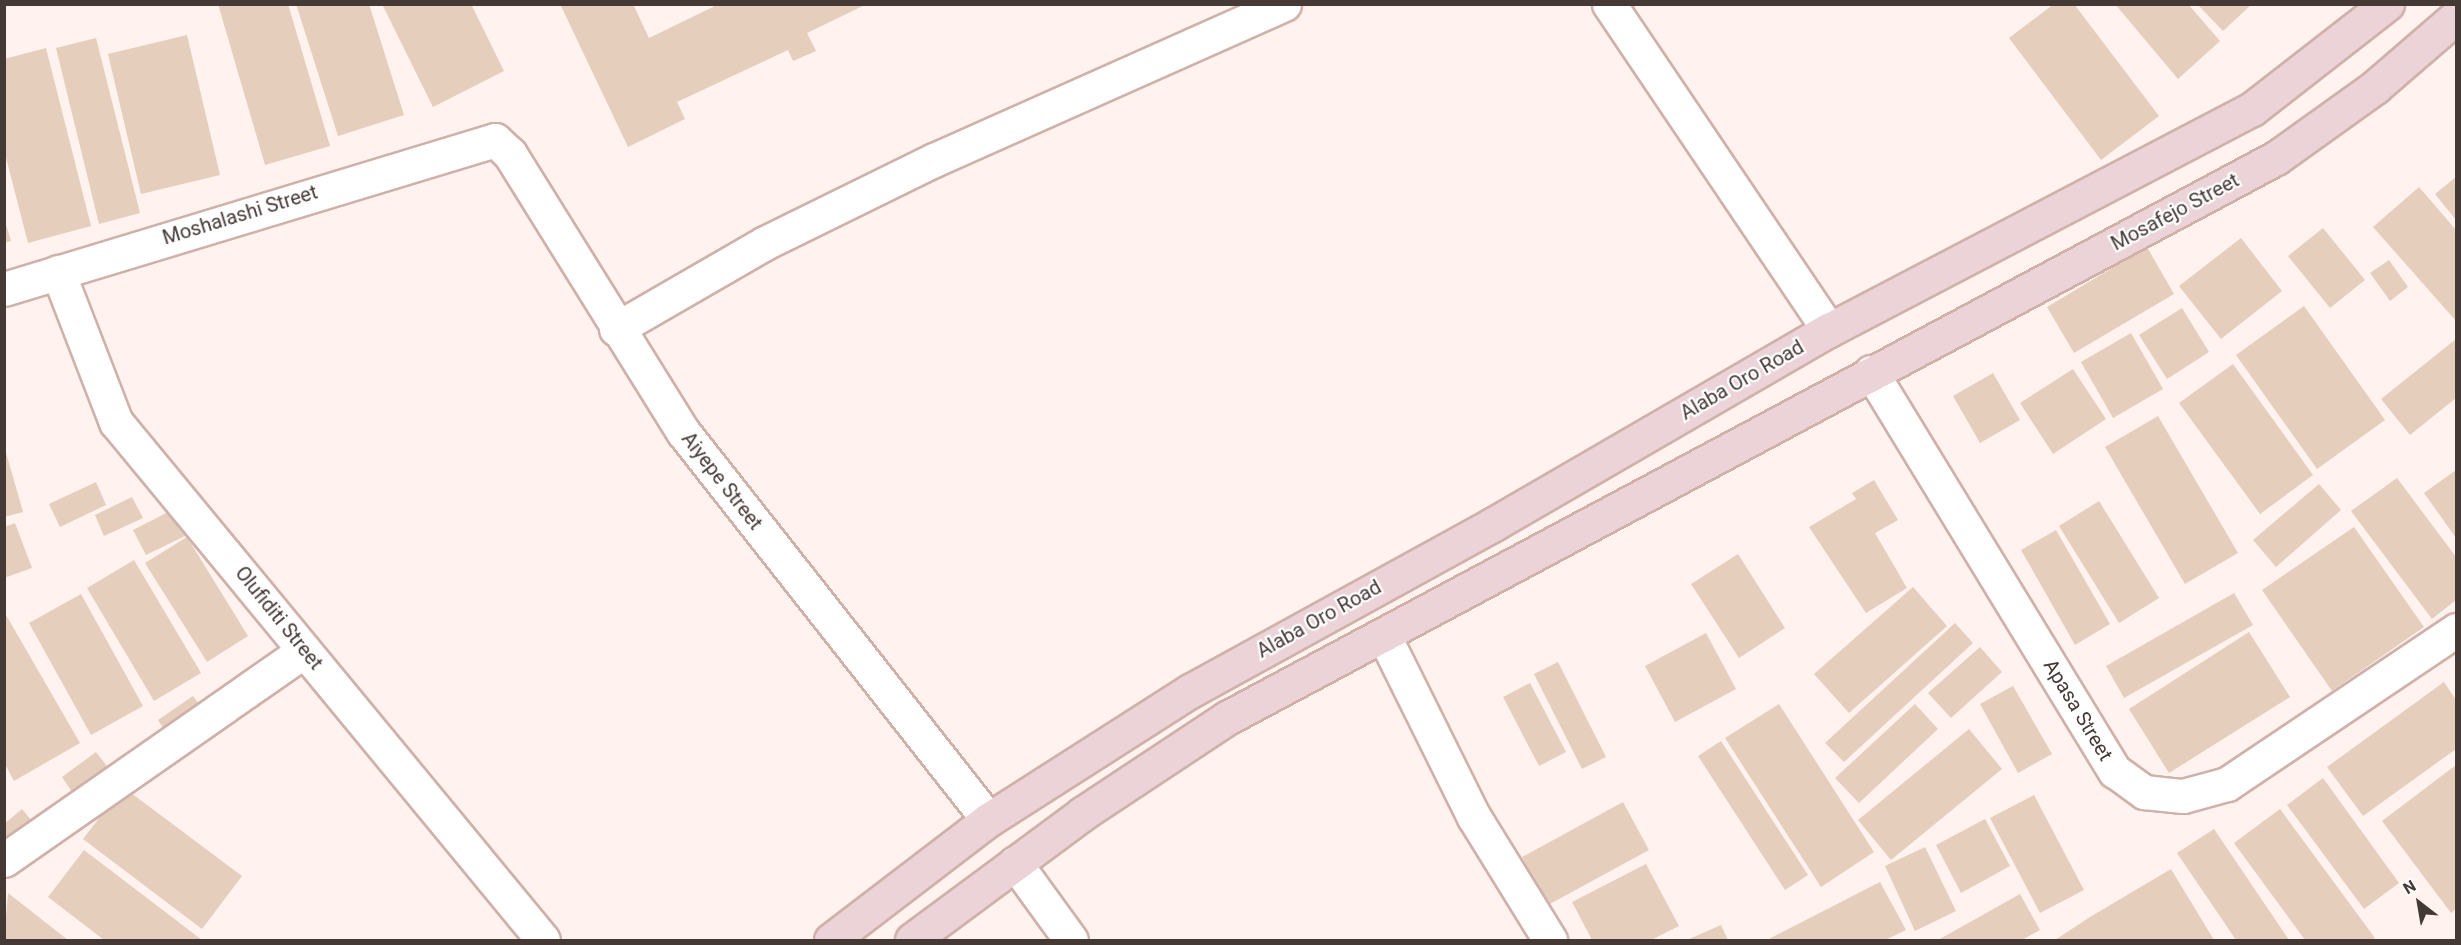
<!DOCTYPE html>
<html>
<head>
<meta charset="utf-8">
<style>
	body { margin:0 }
	#map { position:relative; width:2461px; height:945px; overflow:hidden; background:#fff2ef; font-family:Roboto,sans-serif }
	div>[style] { position:absolute }
	.building>* { inset:0; background:#e5cebc }
	.roads { filter:drop-shadow(2px 0 #cfb1aa) drop-shadow(-2px 0 #cfb1aa) drop-shadow(0 2px #cfb1aa) drop-shadow(0 -2px #cfb1aa) }
	.minor>* { height:33px; margin:-16.5px; padding:0 16.5px; transform-origin:16.5px; border-radius:16.5px; background:#fff }
	.secondary>* { height:33px; margin:-16.5px; padding:0 16.5px; transform-origin:16.5px; border-radius:16.5px; background:#ebd3d8 }
	span { translate:-50% -50%; white-space:nowrap; text-align:center; line-height:1.15; -webkit-text-stroke:4.5px #fff; paint-order:stroke }
	.street-label { font-size:20px; color:#453936 }
	.frame { position:absolute; inset:0; border:6px solid #453936; pointer-events:none }
	.north { position:absolute; left:2389px; top:873px; width:60px; height:60px; -webkit-text-stroke:4px #fff; paint-order:stroke; rotate:329deg; font-size:16px; font-weight:700; line-height:24px; text-align:center; color:#453936 }
	.north::after { content:''; display:block; margin:auto; width:21px; height:27px; background:#453936; clip-path:polygon(50% 0,100% 100%,50% 72%,0 100%) }
</style>
</head>
<body>
<div id="map">
	<div class="building">
		<i style="clip-path:polygon(218px 4px,288px 4px,330px 146px,265px 165px)"></i>
		<i style="clip-path:polygon(296px 4px,369px 4px,404px 115px,338px 136px)"></i>
		<i style="clip-path:polygon(382px 4px,471px 4px,504px 71px,433px 107px)"></i>
		<i style="clip-path:polygon(560px 4px,633px 4px,649px 38px,719px 4px,867px 4px,807px 33px,816px 51px,793px 61px,788px 50px,677px 102px,685px 119px,628px 147px)"></i>
		<i style="clip-path:polygon(2054px 4px,2074px 4px,2159px 116px,2101px 160px,2009px 38px)"></i>
		<i style="clip-path:polygon(2115px 4px,2188px 4px,2220px 41px,2178px 79px)"></i>
		<i style="clip-path:polygon(2197px 4px,2252px 4px,2223px 31px)"></i>
		<i style="clip-path:polygon(187px 35px,220px 175px,141px 194px,108px 54px)"></i>
		<i style="clip-path:polygon(96px 38px,140px 213px,99px 224px,56px 48px)"></i>
		<i style="clip-path:polygon(46px 48px,91px 226px,28px 243px,4px 150px,4px 59px)"></i>
		<i style="clip-path:polygon(2456px 177px,2456px 220px,2435px 194px)"></i>
		<i style="clip-path:polygon(2419px 187px,2456px 230px,2456px 321px,2373px 227px)"></i>
		<i style="clip-path:polygon(4px 218px,11px 241px,4px 243px)"></i>
		<i style="clip-path:polygon(2323px 228px,2365px 280px,2330px 308px,2288px 256px)"></i>
		<i style="clip-path:polygon(2241px 238px,2282px 291px,2221px 339px,2179px 286px)"></i>
		<i style="clip-path:polygon(2147px 247px,2174px 294px,2074px 353px,2047px 307px)"></i>
		<i style="clip-path:polygon(2389px 260px,2408px 287px,2390px 301px,2370px 273px)"></i>
		<i style="clip-path:polygon(2304px 306px,2385px 420px,2317px 469px,2236px 355px)"></i>
		<i style="clip-path:polygon(2182px 308px,2209px 352px,2167px 379px,2139px 335px)"></i>
		<i style="clip-path:polygon(2131px 333px,2163px 389px,2113px 418px,2081px 362px)"></i>
		<i style="clip-path:polygon(2456px 339px,2456px 398px,2410px 435px,2381px 399px)"></i>
		<i style="clip-path:polygon(2233px 364px,2313px 475px,2260px 514px,2179px 403px)"></i>
		<i style="clip-path:polygon(2073px 369px,2106px 419px,2053px 454px,2020px 403px)"></i>
		<i style="clip-path:polygon(1993px 373px,2020px 420px,1980px 443px,1953px 396px)"></i>
		<i style="clip-path:polygon(2158px 416px,2238px 553px,2185px 584px,2105px 447px)"></i>
		<i style="clip-path:polygon(5px 449px,23px 512px,4px 517px,4px 450px)"></i>
		<i style="clip-path:polygon(2456px 470px,2456px 538px,2424px 493px)"></i>
		<i style="clip-path:polygon(2397px 478px,2456px 557px,2456px 600px,2432px 619px,2351px 511px)"></i>
		<i style="clip-path:polygon(1874px 480px,1898px 520px,1875px 533px,1907px 588px,1866px 613px,1809px 527px,1856px 499px,1852px 493px)"></i>
		<i style="clip-path:polygon(96px 482px,106px 505px,60px 527px,49px 504px)"></i>
		<i style="clip-path:polygon(2319px 484px,2341px 510px,2276px 567px,2253px 540px)"></i>
		<i style="clip-path:polygon(132px 497px,143px 518px,104px 536px,95px 515px)"></i>
		<i style="clip-path:polygon(2099px 501px,2159px 598px,2119px 623px,2059px 526px)"></i>
		<i style="clip-path:polygon(174px 509px,187px 535px,146px 555px,133px 530px)"></i>
		<i style="clip-path:polygon(15px 523px,32px 568px,4px 578px,4px 527px)"></i>
		<i style="clip-path:polygon(2354px 527px,2424px 627px,2332px 691px,2262px 590px)"></i>
		<i style="clip-path:polygon(2056px 530px,2110px 624px,2075px 645px,2021px 550px)"></i>
		<i style="clip-path:polygon(187px 537px,248px 636px,207px 662px,145px 563px)"></i>
		<i style="clip-path:polygon(1738px 554px,1785px 628px,1739px 658px,1691px 584px)"></i>
		<i style="clip-path:polygon(134px 560px,201px 673px,154px 701px,87px 588px)"></i>
		<i style="clip-path:polygon(1913px 587px,1947px 626px,1849px 713px,1814px 674px)"></i>
		<i style="clip-path:polygon(2234px 593px,2253px 625px,2124px 698px,2106px 666px)"></i>
		<i style="clip-path:polygon(81px 594px,143px 706px,91px 735px,29px 623px)"></i>
		<i style="clip-path:polygon(6px 615px,80px 743px,14px 781px,5px 764px)"></i>
		<i style="clip-path:polygon(1955px 623px,1973px 643px,1844px 762px,1825px 743px)"></i>
		<i style="clip-path:polygon(2249px 632px,2290px 697px,2169px 773px,2129px 709px)"></i>
		<i style="clip-path:polygon(1706px 633px,1736px 689px,1675px 722px,1645px 666px)"></i>
		<i style="clip-path:polygon(1980px 647px,2002px 672px,1951px 718px,1928px 693px)"></i>
		<i style="clip-path:polygon(1558px 662px,1606px 757px,1582px 769px,1534px 674px)"></i>
		<i style="clip-path:polygon(2444px 682px,2456px 700px,2456px 749px,2363px 816px,2327px 767px)"></i>
		<i style="clip-path:polygon(1530px 683px,1566px 752px,1539px 766px,1503px 697px)"></i>
		<i style="clip-path:polygon(2013px 686px,2052px 754px,2018px 773px,1980px 704px)"></i>
		<i style="clip-path:polygon(193px 696px,205px 712px,169px 737px,158px 720px)"></i>
		<i style="clip-path:polygon(1779px 704px,1874px 852px,1821px 887px,1725px 738px)"></i>
		<i style="clip-path:polygon(1915px 704px,1938px 729px,1859px 803px,1835px 778px)"></i>
		<i style="clip-path:polygon(1969px 729px,2002px 769px,1891px 860px,1858px 820px)"></i>
		<i style="clip-path:polygon(1721px 741px,1808px 875px,1785px 890px,1698px 756px)"></i>
		<i style="clip-path:polygon(96px 752px,110px 770px,74px 795px,62px 777px)"></i>
		<i style="clip-path:polygon(2456px 765px,2456px 909px,2451px 913px,2382px 821px)"></i>
		<i style="clip-path:polygon(2323px 778px,2399px 883px,2364px 909px,2287px 805px)"></i>
		<i style="clip-path:polygon(123px 787px,242px 876px,202px 929px,83px 839px)"></i>
		<i style="clip-path:polygon(2034px 795px,2084px 890px,2040px 913px,1990px 818px)"></i>
		<i style="clip-path:polygon(1623px 802px,1649px 850px,1548px 905px,1522px 857px)"></i>
		<i style="clip-path:polygon(22px 809px,37px 827px,4px 855px,4px 824px)"></i>
		<i style="clip-path:polygon(2280px 809px,2375px 938px,2371px 940px,2305px 940px,2234px 843px)"></i>
		<i style="clip-path:polygon(1985px 819px,2010px 866px,1961px 893px,1936px 845px)"></i>
		<i style="clip-path:polygon(2214px 829px,2289px 940px,2236px 940px,2177px 853px)"></i>
		<i style="clip-path:polygon(1925px 847px,1956px 911px,1915px 931px,1885px 866px)"></i>
		<i style="clip-path:polygon(84px 850px,202px 940px,104px 940px,48px 897px)"></i>
		<i style="clip-path:polygon(1646px 864px,1679px 926px,1651px 940px,1592px 940px,1572px 902px)"></i>
		<i style="clip-path:polygon(2171px 869px,2214px 940px,2055px 940px,2090px 917px)"></i>
		<i style="clip-path:polygon(1880px 882px,1906px 930px,1885px 940px,1767px 940px)"></i>
		<i style="clip-path:polygon(8px 893px,68px 940px,4px 940px)"></i>
		<i style="clip-path:polygon(2020px 894px,2040px 930px,2022px 940px,1938px 940px)"></i>
		<i style="clip-path:polygon(1721px 925px,1728px 940px,1687px 940px)"></i>
	</div>
	<div class="roads">
		<div class="minor">
			<i style="left:1609px;top:4px;width:393px;rotate:56deg"></i>
			<i style="left:58px;top:272px;width:161px;rotate:68.9deg"></i>
			<i style="left:116px;top:422px;width:671px;rotate:50.5deg"></i>
			<i style="left:4px;top:289px;width:513px;rotate:-16.88deg"></i>
			<i style="left:495px;top:140px;width:21px;rotate:43deg"></i>
			<i style="left:510px;top:154px;width:329px;rotate:58.1deg"></i>
			<i style="left:684px;top:433px;width:492px;rotate:51.8deg"></i>
			<i style="left:616px;top:329px;width:172px;rotate:-30deg"></i>
			<i style="left:765px;top:243px;width:188px;rotate:-26.2deg"></i>
			<i style="left:934px;top:160px;width:383px;rotate:-24deg"></i>
			<i style="left:1871px;top:372px;width:468px;rotate:58.6deg"></i>
			<i style="left:2115px;top:771px;width:36px;rotate:36deg"></i>
			<i style="left:2144px;top:792px;width:39px;rotate:6deg"></i>
			<i style="left:2183px;top:796px;width:46px;rotate:-15.3deg"></i>
			<i style="left:2227px;top:784px;width:276px;rotate:-33.9deg"></i>
			<i style="left:1384px;top:636px;width:202px;rotate:63.6deg"></i>
			<i style="left:1474px;top:817px;width:145px;rotate:58.3deg"></i>
			<i style="left:4px;top:860px;width:366px;rotate:-34.9deg"></i>
			<i style="left:1015px;top:863px;width:95px;rotate:54deg"></i>
		</div>
		<div class="secondary">
			<i style="left:831px;top:940px;width:198px;rotate:-37.4deg"></i>
			<i style="left:988px;top:820px;width:240px;rotate:-32.6deg"></i>
			<i style="left:1190px;top:691px;width:345px;rotate:-28.8deg"></i>
			<i style="left:1492px;top:525px;width:389px;rotate:-30.1deg"></i>
			<i style="left:1829px;top:330px;width:477px;rotate:-27.6deg"></i>
			<i style="left:2252px;top:109px;width:171px;rotate:-37.9deg"></i>
			<i style="left:912px;top:940px;width:212px;rotate:-36.5deg"></i>
			<i style="left:1082px;top:814px;width:174px;rotate:-33.5deg"></i>
			<i style="left:1227px;top:718px;width:1189px;rotate:-28.1deg"></i>
			<i style="left:2276px;top:158px;width:122px;rotate:-35.6deg"></i>
			<i style="left:2375px;top:87px;width:107px;rotate:-40.8deg"></i>
		</div>
	</div>
	<div class="street-label">
		<span style="left:2175px;top:212px;rotate:-28deg">Mosafejo Street</span>
		<span style="left:240px;top:215px;rotate:-17deg">Moshalashi Street</span>
		<span style="left:1742px;top:380px;rotate:-30deg">Alaba Oro Road</span>
		<span style="left:722px;top:481px;rotate:52deg">Aiyepe Street</span>
		<span style="left:279px;top:618px;rotate:51deg">Olufiditi Street</span>
		<span style="left:1319px;top:619px;rotate:-29deg">Alaba Oro Road</span>
		<span style="left:2078px;top:710px;rotate:59deg">Apasa Street</span>
	</div>
	<div class="frame"></div>
	<div class="north">N</div>
</div>
</body>
</html>
